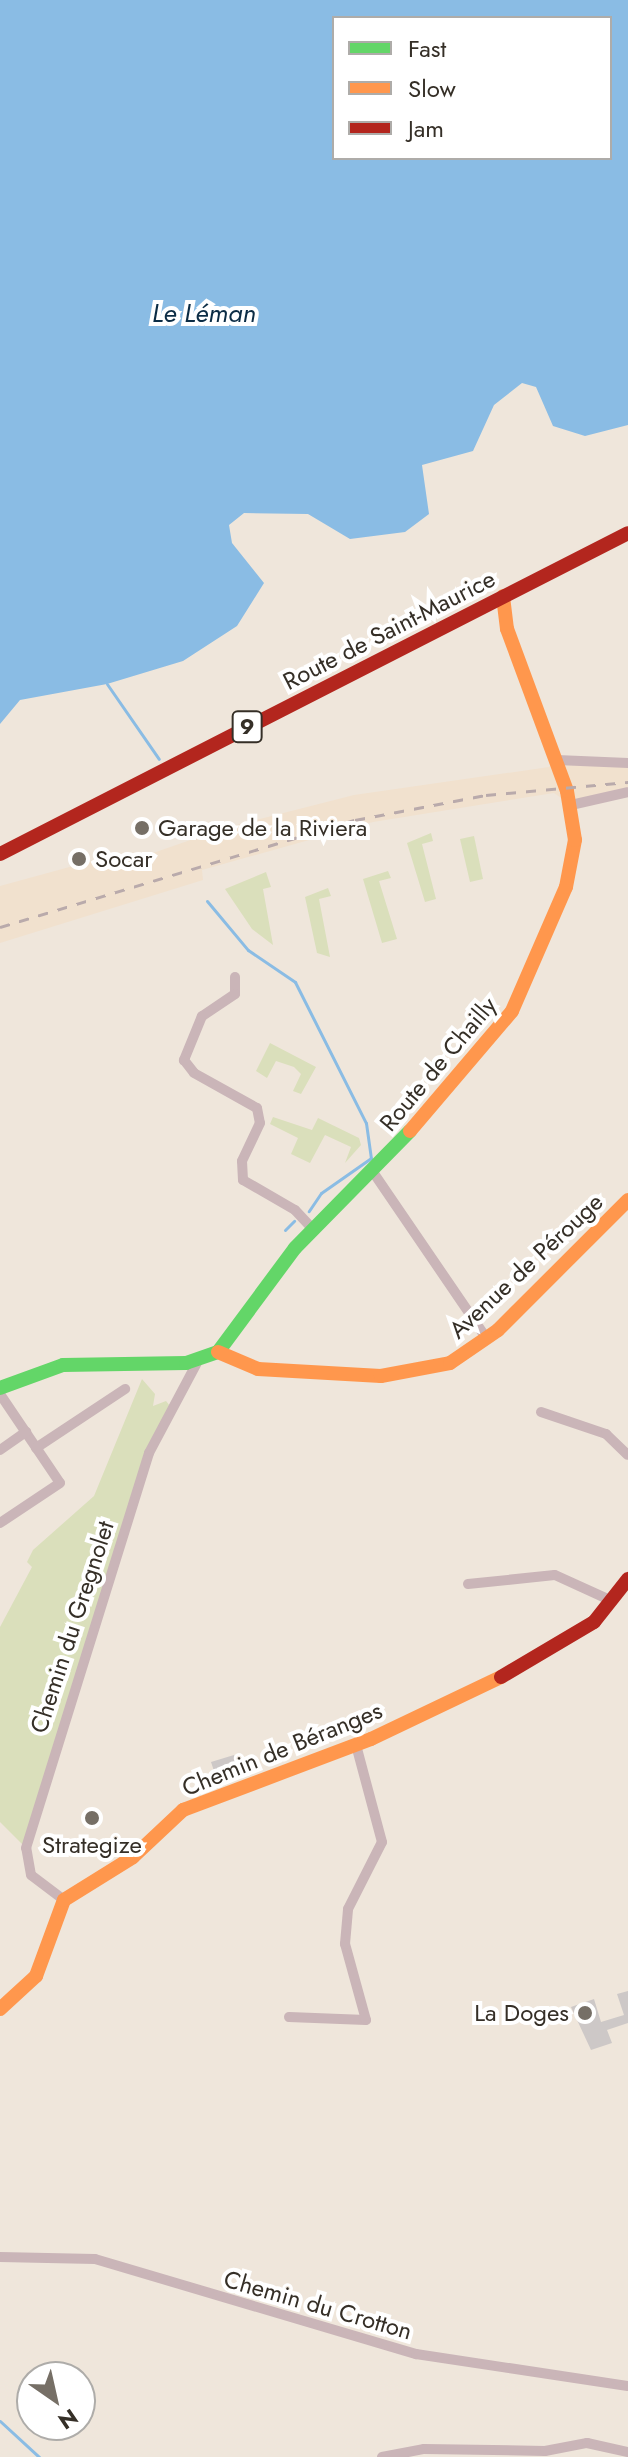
<!DOCTYPE html>
<html>
<head>
<meta charset="utf-8">
<style>
	body { margin:0 }
	#map { position:relative; width:628px; height:2457px; overflow:hidden; background:#efe6db; font-family:Jost,sans-serif }
	div>[style] { position:absolute }
	.built>* { inset:0; background:#f1e1ce }
	.green>* { inset:0; background:#dadfbb }
	.water>* { inset:0; background:#8abce4 }
	.stream>* { height:3px; margin:-1.5px; padding:0 1.5px; transform-origin:1.5px; border-radius:1.5px; background:#8abce4 }
	.building>* { inset:0; background:#cdc8c7 }
	.street>* { height:10px; margin:-5px; padding:0 5px; transform-origin:5px; border-radius:5px; background:#cab5b8 }
	.fast>* { height:14px; margin:-7px; padding:0 7px; transform-origin:7px; border-radius:7px; background:#63d668 }
	.slow>* { height:14px; margin:-7px; padding:0 7px; transform-origin:7px; border-radius:7px; background:#ff974d }
	.jam>* { height:14px; margin:-7px; padding:0 7px; transform-origin:7px; border-radius:7px; background:#b3261e }
	.rail>* { height:3px; margin-top:-1.5px; transform-origin:0; background:repeating-linear-gradient(90deg,#b9aaab 0 10px,transparent 0 20px) }
	.dots>* { width:22px; height:22px; translate:-50% -50%; box-sizing:border-box; border:4px solid #fff; border-radius:50% }
	span { translate:-50% -50%; white-space:nowrap; text-align:center; line-height:1.15; -webkit-text-stroke:8px #fff; paint-order:stroke }
	.shield-label span { padding:2px 6px; background:#fff; border:2px solid; border-radius:6px; -webkit-text-stroke-width:0 }
	.shield-label { font-size:22px; color:#352f27; font-weight:700 }
	.street-label { font-size:24px; color:#352f27 }
	.poi-label { font-size:24px; color:#352f27 }
	.left { translate:0 -50%; text-align:left }
	.right { translate:-100% -50%; text-align:right }
	.water-label { font-size:26px; color:#0b2c45; font-style:italic }
	.legend { position:absolute; left:332px; top:16px; width:280px; height:144px; box-sizing:border-box; background:#fff; border:2px solid #aeaca9; margin:0; padding:10px 14px; list-style:none; font-size:24px; color:#352f27 }
	.legend li { display:flex; align-items:center; gap:16px; height:40px }
	.legend b { width:40px; border:2px solid #aeaca9 }
	.north { position:absolute; left:16px; top:2361px; width:80px; height:80px; box-sizing:border-box; background:#fff; border:2px solid #aeaca9; border-radius:50%; rotate:146deg; font-size:22px; font-weight:700; line-height:32px; text-align:center; color:#352f27 }
	.north::after { content:''; display:block; margin:auto; width:28px; height:36px; background:#766f66; clip-path:polygon(50% 0,100% 100%,50% 72%,0 100%) }
</style>
</head>
<body>
<div id="map">
	<div class="built">
		<i style="clip-path:polygon(557px 760px,628px 763px,628px 792px,571px 805px,554px 793px,373px 822px,202px 870px,203px 880px,0 943px,0 886px,95px 860px,107px 869px,225px 828px,354px 795px,549px 767px)"></i>
	</div>
	<div class="green">
		<i style="clip-path:polygon(431px 833px,433px 841px,422px 844px,436px 899px,425px 902px,407px 843px)"></i>
		<i style="clip-path:polygon(474px 836px,483px 879px,470px 882px,460px 839px)"></i>
		<i style="clip-path:polygon(388px 871px,391px 878px,379px 881px,397px 939px,382px 943px,363px 879px)"></i>
		<i style="clip-path:polygon(266px 872px,271px 887px,263px 889px,273px 945px,252px 929px,225px 889px)"></i>
		<i style="clip-path:polygon(328px 888px,331px 896px,319px 899px,330px 957px,317px 953px,305px 897px)"></i>
		<i style="clip-path:polygon(270px 1043px,316px 1067px,301px 1094px,293px 1091px,301px 1074px,294px 1067px,276px 1061px,267px 1078px,256px 1071px)"></i>
		<i style="clip-path:polygon(273px 1117px,312px 1130px,318px 1118px,359px 1138px,361px 1145px,345px 1163px,351px 1147px,325px 1135px,310px 1163px,291px 1154px,298px 1138px,270px 1124px)"></i>
		<i style="clip-path:polygon(142px 1379px,155px 1394px,153px 1406px,166px 1401px,170px 1406px,147px 1451px,26px 1848px,0 1822px,0 1627px,32px 1567px,27px 1562px,33px 1550px,94px 1496px)"></i>
	</div>
	<div class="water">
		<i style="clip-path:polygon(evenodd,0 0,628px 0,628px 425px,585px 436px,553px 426px,536px 387px,522px 383px,494px 405px,473px 451px,422px 465px,429px 514px,405px 532px,350px 539px,308px 514px,244px 513px,229px 525px,232px 543px,264px 583px,237px 626px,183px 661px,107px 684px,20px 700px,0 724px,0 0,334px 18px,610px 18px,610px 158px,334px 158px,334px 18px)"></i>
	</div>
	<div class="stream">
		<i style="left:107px;top:684px;width:91px;rotate:55.3deg"></i>
		<i style="left:207px;top:901px;width:64px;rotate:50.1deg"></i>
		<i style="left:248px;top:950px;width:57px;rotate:34.2deg"></i>
		<i style="left:295px;top:982px;width:158px;rotate:63.3deg"></i>
		<i style="left:366px;top:1123px;width:35px;rotate:82deg"></i>
		<i style="left:371px;top:1158px;width:61px;rotate:145deg"></i>
		<i style="left:321px;top:1193px;width:22px;rotate:124deg"></i>
		<i style="left:285px;top:1230px;width:13px;rotate:-45deg"></i>
		<i style="left:0;top:2421px;width:53px;rotate:42.7deg"></i>
	</div>
	<div class="building">
		<i style="clip-path:polygon(234px 1755px,241px 1777px,219px 1786px,211px 1762px)"></i>
		<i style="clip-path:polygon(628px 1991px,628px 2023px,607px 2030px,612px 2043px,591px 2050px,571px 2007px,594px 1999px,601px 2022px,624px 2015px,617px 1994px)"></i>
	</div>
	<div class="street">
		<i style="left:557px;top:760px;width:71px;rotate:2.4deg"></i>
		<i style="left:571px;top:805px;width:58px;rotate:-12.8deg"></i>
		<i style="left:235px;top:977px;width:17px;rotate:90deg"></i>
		<i style="left:235px;top:994px;width:40px;rotate:146deg"></i>
		<i style="left:202px;top:1016px;width:48px;rotate:112.2deg"></i>
		<i style="left:184px;top:1060px;width:16px;rotate:52deg"></i>
		<i style="left:194px;top:1073px;width:72px;rotate:29.1deg"></i>
		<i style="left:257px;top:1108px;width:15px;rotate:79deg"></i>
		<i style="left:260px;top:1123px;width:42px;rotate:115.3deg"></i>
		<i style="left:242px;top:1161px;width:19px;rotate:87deg"></i>
		<i style="left:243px;top:1180px;width:60px;rotate:30deg"></i>
		<i style="left:295px;top:1210px;width:26px;rotate:47deg"></i>
		<i style="left:373px;top:1172px;width:202px;rotate:55.7deg"></i>
		<i style="left:0;top:1394px;width:107px;rotate:56deg"></i>
		<i style="left:60px;top:1483px;width:72px;rotate:146.3deg"></i>
		<i style="left:541px;top:1412px;width:69px;rotate:18.7deg"></i>
		<i style="left:606px;top:1434px;width:30px;rotate:44deg"></i>
		<i style="left:36px;top:1448px;width:107px;rotate:-33.5deg"></i>
		<i style="left:0;top:1450px;width:32px;rotate:-35deg"></i>
		<i style="left:468px;top:1584px;width:87px;rotate:-5.9deg"></i>
		<i style="left:555px;top:1575px;width:63px;rotate:24.5deg"></i>
		<i style="left:64px;top:1900px;width:41px;rotate:-142.9deg"></i>
		<i style="left:31px;top:1875px;width:27px;rotate:-100deg"></i>
		<i style="left:26px;top:1848px;width:414px;rotate:-72.7deg"></i>
		<i style="left:149px;top:1453px;width:104px;rotate:-62deg"></i>
		<i style="left:289px;top:2017px;width:77px;rotate:2.2deg"></i>
		<i style="left:366px;top:2020px;width:79px;rotate:-105.4deg"></i>
		<i style="left:345px;top:1944px;width:35px;rotate:-85deg"></i>
		<i style="left:348px;top:1909px;width:75px;rotate:-63.1deg"></i>
		<i style="left:382px;top:1842px;width:100px;rotate:-105deg"></i>
		<i style="left:0;top:2257px;width:95px;rotate:1.2deg"></i>
		<i style="left:95px;top:2259px;width:335px;rotate:16.5deg"></i>
		<i style="left:416px;top:2354px;width:214px;rotate:8.6deg"></i>
		<i style="left:382px;top:2457px;width:43px;rotate:-10.8deg"></i>
		<i style="left:424px;top:2449px;width:121px;rotate:0.9deg"></i>
		<i style="left:545px;top:2451px;width:43px;rotate:-10.8deg"></i>
		<i style="left:587px;top:2443px;width:42px;rotate:12.4deg"></i>
	</div>
	<div class="fast">
		<i style="left:0;top:1388px;width:67px;rotate:-20.1deg"></i>
		<i style="left:63px;top:1365px;width:123px;rotate:-0.9deg"></i>
		<i style="left:186px;top:1363px;width:34px;rotate:-19deg"></i>
		<i style="left:218px;top:1352px;width:129px;rotate:-53.5deg"></i>
		<i style="left:295px;top:1248px;width:164px;rotate:-45.5deg"></i>
	</div>
	<div class="slow">
		<i style="left:410px;top:1131px;width:157px;rotate:-49.6deg"></i>
		<i style="left:512px;top:1011px;width:135px;rotate:-66.5deg"></i>
		<i style="left:566px;top:887px;width:48px;rotate:-79.2deg"></i>
		<i style="left:575px;top:840px;width:50px;rotate:-99.3deg"></i>
		<i style="left:567px;top:791px;width:173px;rotate:-110.3deg"></i>
		<i style="left:507px;top:629px;width:33px;rotate:-97deg"></i>
		<i style="left:218px;top:1352px;width:43px;rotate:23deg"></i>
		<i style="left:258px;top:1369px;width:123px;rotate:3.3deg"></i>
		<i style="left:381px;top:1376px;width:70px;rotate:-10.7deg"></i>
		<i style="left:450px;top:1363px;width:58px;rotate:-34.5deg"></i>
		<i style="left:498px;top:1330px;width:184px;rotate:-45deg"></i>
		<i style="left:0;top:2009px;width:49px;rotate:-42.5deg"></i>
		<i style="left:36px;top:1976px;width:81px;rotate:-69.8deg"></i>
		<i style="left:64px;top:1900px;width:81px;rotate:-31.9deg"></i>
		<i style="left:133px;top:1857px;width:69px;rotate:-43.2deg"></i>
		<i style="left:183px;top:1810px;width:201px;rotate:-20.7deg"></i>
		<i style="left:371px;top:1739px;width:144px;rotate:-25.5deg"></i>
	</div>
	<div class="jam">
		<i style="left:0;top:854px;width:705px;rotate:-27.07deg"></i>
		<i style="left:501px;top:1677px;width:108px;rotate:-30.6deg"></i>
		<i style="left:594px;top:1622px;width:55px;rotate:-51.7deg"></i>
	</div>
	<div class="rail">
		<i style="left:0;top:927px;width:371px;rotate:-16.8deg"></i>
		<i style="left:355px;top:820px;width:133px;rotate:-10.8deg"></i>
		<i style="left:486px;top:795px;width:143px;rotate:-5.2deg"></i>
	</div>
	<div class="dots">
		<i style="left:142px;top:828px;background:#766f66"></i>
		<i style="left:79px;top:859px;background:#766f66"></i>
		<i style="left:92px;top:1818px;background:#766f66"></i>
		<i style="left:585px;top:2013px;background:#766f66"></i>
	</div>
	<div class="shield-label">
		<span style="left:247px;top:727px">9</span>
	</div>
	<div class="street-label">
		<span style="left:389px;top:630px;rotate:-27deg">Route de Saint-Maurice</span>
		<span style="left:438px;top:1064px;rotate:-50deg">Route de Chailly</span>
		<span style="left:526px;top:1266px;rotate:-43deg">Avenue de Pérouge</span>
		<span style="left:72px;top:1627px;rotate:-72deg">Chemin du Gregnolet</span>
		<span style="left:282px;top:1749px;rotate:-22deg">Chemin de Béranges</span>
		<span style="left:318px;top:2305px;rotate:16deg">Chemin du Crotton</span>
	</div>
	<div class="poi-label">
		<span class="left" style="left:158px;top:828px">Garage de la Riviera</span>
		<span class="left" style="left:95px;top:859px">Socar</span>
		<span style="left:92px;top:1845px">Strategize</span>
		<span class="right" style="left:569px;top:2013px">La Doges</span>
	</div>
	<div class="water-label">
		<span style="left:204px;top:314px">Le Léman</span>
	</div>
	<ul class="legend">
	<li><b style="height:10px;background:#63d668"></b>Fast</li>
	<li><b style="height:10px;background:#ff974d"></b>Slow</li>
	<li><b style="height:10px;background:#b3261e"></b>Jam</li>
	</ul>
	<div class="north">N</div>
</div>
</body>
</html>
